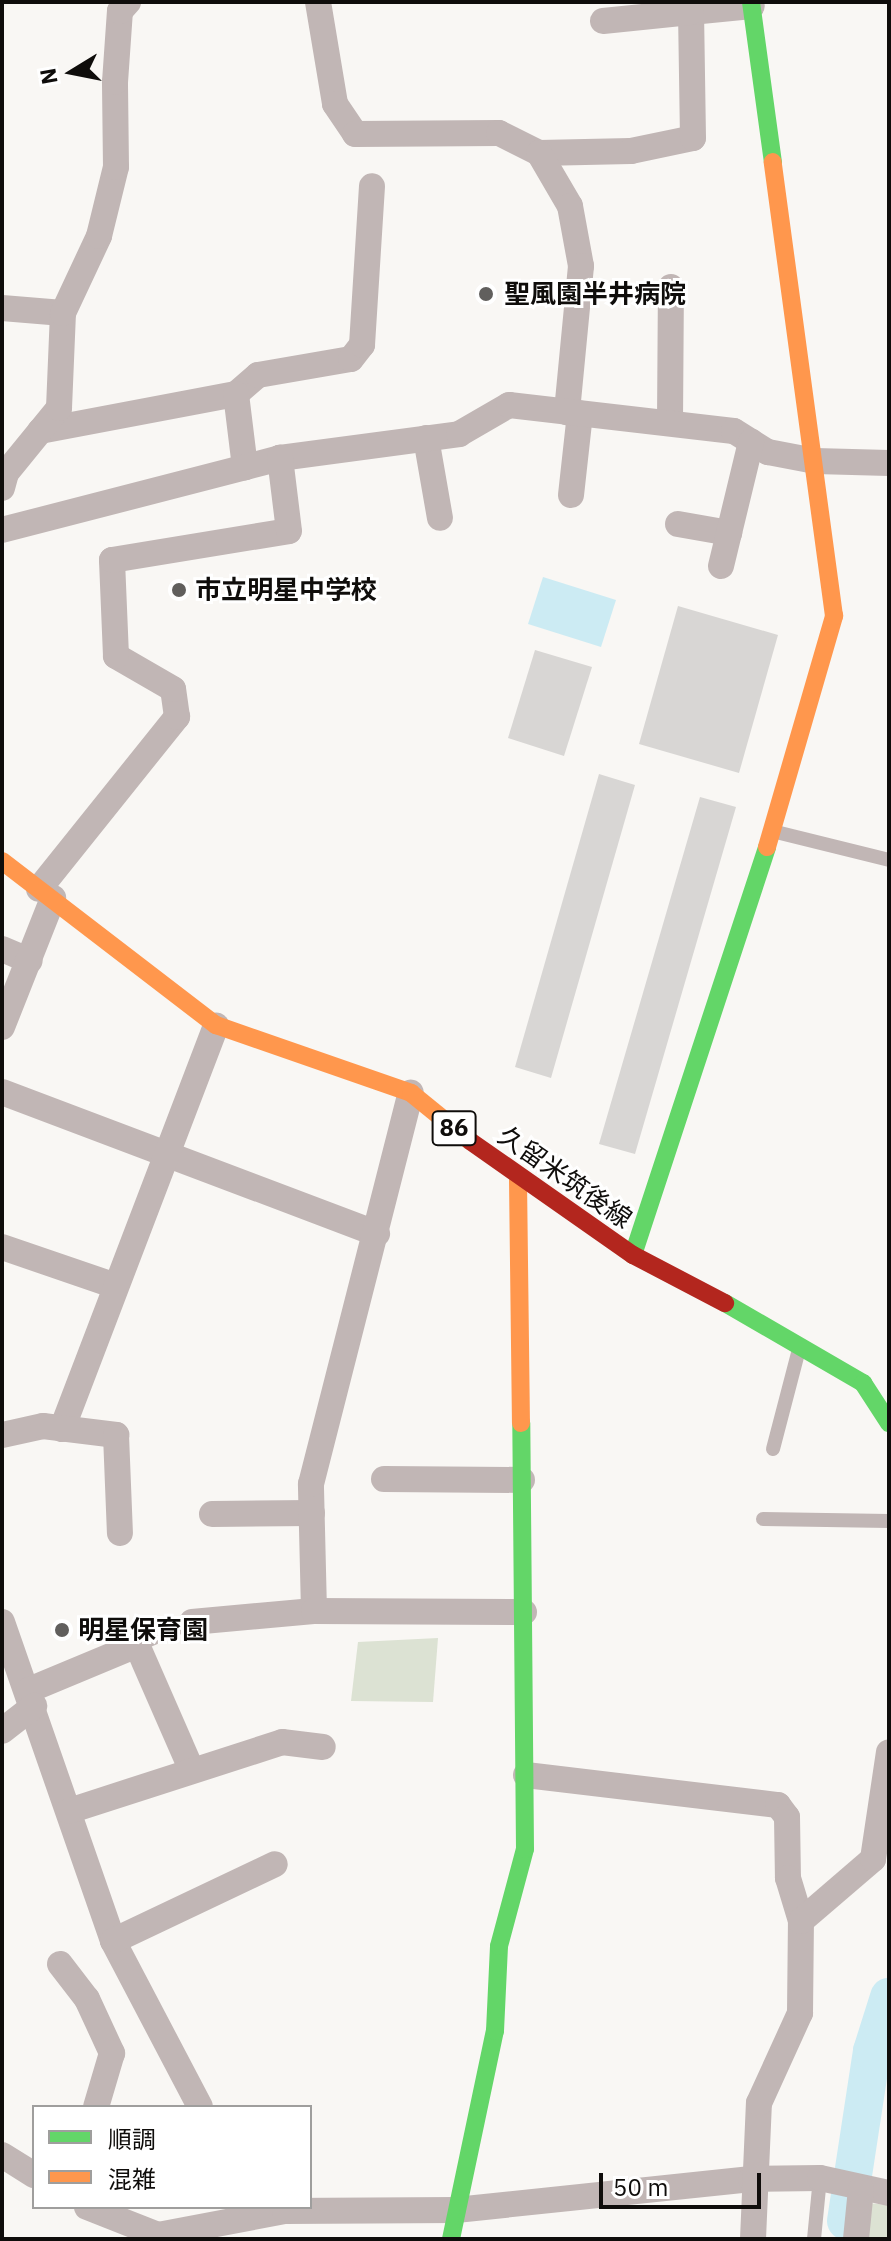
<!DOCTYPE html>
<html>
<head>
<meta charset="utf-8">
<style>
	body { margin:0 }
	#map { position:relative; width:891px; height:2241px; overflow:hidden; background:#f9f7f4; font-family:"IBM Plex Sans","Noto Sans JP",sans-serif }
	div>[style] { position:absolute }
	.green>* { inset:0; background:#dce2d3 }
	.water>* { inset:0; background:#ccebf3 }
	.river>* { height:38px; margin:-19px; padding:0 19px; transform-origin:19px; border-radius:19px; background:#ccebf3 }
	.building>* { inset:0; background:#d8d6d4 }
	.lane>* { height:14px; margin:-7px; padding:0 7px; transform-origin:7px; border-radius:7px; background:#c1b6b5 }
	.street>* { height:26px; margin:-13px; padding:0 13px; transform-origin:13px; border-radius:13px; background:#c1b6b5 }
	.fast>* { height:18px; margin:-9px; padding:0 9px; transform-origin:9px; border-radius:9px; background:#63d668 }
	.slow>* { height:18px; margin:-9px; padding:0 9px; transform-origin:9px; border-radius:9px; background:#ff974d }
	.jam>* { height:18px; margin:-9px; padding:0 9px; transform-origin:9px; border-radius:9px; background:#b3261e }
	.dots>* { width:22px; height:22px; translate:-50% -50%; box-sizing:border-box; border:4px solid #fff; border-radius:50% }
	span { translate:-50% -50%; white-space:nowrap; text-align:center; line-height:1.15; -webkit-text-stroke:6px #fff; paint-order:stroke }
	.shield-label span { padding:2px 6px; background:#fff; border:2px solid; border-radius:6px; -webkit-text-stroke-width:0 }
	.shield-label { font-size:24px; color:#0f0d0b; font-weight:700 }
	.poi-label { font-size:26px; color:#0f0d0b; font-weight:700 }
	.left { translate:0 -50%; text-align:left }
	.street-label { font-size:26px; color:#0f0d0b }
	.frame { position:absolute; inset:0; border:4px solid #0f0d0b; pointer-events:none }
	.legend { position:absolute; left:32px; top:2105px; width:280px; height:104px; box-sizing:border-box; background:#fff; border:2px solid #9f9e9d; margin:0; padding:10px 14px; list-style:none; font-size:24px; color:#0f0d0b }
	.legend li { display:flex; align-items:center; gap:16px; height:40px }
	.legend b { width:40px; border:2px solid #9f9e9d }
	.north { position:absolute; left:32px; top:32px; width:80px; height:80px; -webkit-text-stroke:6px #fff; paint-order:stroke; rotate:260deg; font-size:22px; font-weight:700; line-height:32px; text-align:center; color:#0f0d0b }
	.north::after { content:''; display:block; margin:auto; width:28px; height:36px; background:#0f0d0b; clip-path:polygon(50% 0,100% 100%,50% 72%,0 100%) }
	.scale { position:absolute; left:599px; top:2173px; width:162px; height:36px; box-sizing:border-box; border:4px solid #0f0d0b; border-top:0; padding-left:10px; font-size:24px; line-height:28px; white-space:nowrap; color:#0f0d0b; -webkit-text-stroke:6px #fff; paint-order:stroke }
</style>
</head>
<body>
<div id="map">
	<div class="green">
		<i style="clip-path:polygon(438px 1638px,433px 1702px,351px 1701px,358px 1642px)"></i>
		<i style="clip-path:polygon(867px 2203px,889px 2205px,889px 2239px,864px 2239px)"></i>
	</div>
	<div class="water">
		<i style="clip-path:polygon(543px 577px,616px 600px,601px 647px,528px 624px)"></i>
	</div>
	<div class="river">
		<i style="left:846px;top:2221px;width:172px;rotate:-81.3deg"></i>
		<i style="left:872px;top:2051px;width:57px;rotate:-72.5deg"></i>
	</div>
	<div class="building">
		<i style="clip-path:polygon(678px 606px,778px 635px,739px 773px,639px 744px)"></i>
		<i style="clip-path:polygon(535px 650px,592px 667px,564px 756px,508px 738px)"></i>
		<i style="clip-path:polygon(599px 774px,635px 785px,551px 1078px,515px 1067px)"></i>
		<i style="clip-path:polygon(700px 797px,736px 807px,635px 1154px,599px 1144px)"></i>
	</div>
	<div class="lane">
		<i style="left:772px;top:831px;width:121px;rotate:13.9deg"></i>
		<i style="left:773px;top:1449px;width:107px;rotate:-75.4deg"></i>
		<i style="left:763px;top:1519px;width:126px;rotate:0.9deg"></i>
		<i style="left:137px;top:1645px;width:60px;rotate:-22.7deg"></i>
		<i style="left:814px;top:2239px;width:61px;rotate:-84.4deg"></i>
	</div>
	<div class="street">
		<i style="left:318px;top:2px;width:103px;rotate:80.5deg"></i>
		<i style="left:335px;top:104px;width:36px;rotate:56deg"></i>
		<i style="left:355px;top:134px;width:144px;rotate:-0.4deg"></i>
		<i style="left:499px;top:133px;width:45px;rotate:26.6deg"></i>
		<i style="left:539px;top:153px;width:92px;rotate:-1.2deg"></i>
		<i style="left:631px;top:151px;width:63px;rotate:-11.8deg"></i>
		<i style="left:693px;top:138px;width:126px;rotate:-90.9deg"></i>
		<i style="left:691px;top:12px;width:61px;rotate:-5.6deg"></i>
		<i style="left:603px;top:21px;width:88px;rotate:-5.8deg"></i>
		<i style="left:539px;top:153px;width:61px;rotate:59.7deg"></i>
		<i style="left:570px;top:206px;width:61px;rotate:79.6deg"></i>
		<i style="left:581px;top:266px;width:147px;rotate:95.5deg"></i>
		<i style="left:2px;top:308px;width:61px;rotate:4.7deg"></i>
		<i style="left:236px;top:394px;width:29px;rotate:-41deg"></i>
		<i style="left:258px;top:375px;width:94px;rotate:-9.8deg"></i>
		<i style="left:351px;top:359px;width:18px;rotate:-52deg"></i>
		<i style="left:362px;top:345px;width:159px;rotate:-86.4deg"></i>
		<i style="left:670px;top:422px;width:135px;rotate:-89.6deg"></i>
		<i style="left:40px;top:431px;width:199px;rotate:-10.7deg"></i>
		<i style="left:236px;top:394px;width:74px;rotate:83deg"></i>
		<i style="left:426px;top:438px;width:81px;rotate:80.1deg"></i>
		<i style="left:2px;top:488px;width:16px;rotate:-75deg"></i>
		<i style="left:6px;top:473px;width:84px;rotate:-50.8deg"></i>
		<i style="left:59px;top:408px;width:95px;rotate:-87.6deg"></i>
		<i style="left:63px;top:313px;width:85px;rotate:-64.9deg"></i>
		<i style="left:99px;top:236px;width:71px;rotate:-76.2deg"></i>
		<i style="left:116px;top:167px;width:85px;rotate:-90.7deg"></i>
		<i style="left:115px;top:82px;width:71px;rotate:-86deg"></i>
		<i style="left:120px;top:11px;width:12px;rotate:-48deg"></i>
		<i style="left:571px;top:495px;width:82px;rotate:-83.7deg"></i>
		<i style="left:678px;top:524px;width:52px;rotate:10deg"></i>
		<i style="left:2px;top:530px;width:287px;rotate:-14.5deg"></i>
		<i style="left:280px;top:458px;width:181px;rotate:-7.6deg"></i>
		<i style="left:459px;top:434px;width:58px;rotate:-30.1deg"></i>
		<i style="left:509px;top:405px;width:226px;rotate:6.6deg"></i>
		<i style="left:734px;top:431px;width:40px;rotate:32deg"></i>
		<i style="left:768px;top:452px;width:48px;rotate:10.8deg"></i>
		<i style="left:815px;top:461px;width:74px;rotate:1.5deg"></i>
		<i style="left:721px;top:566px;width:128px;rotate:-76.4deg"></i>
		<i style="left:39px;top:889px;width:221px;rotate:-51.3deg"></i>
		<i style="left:177px;top:717px;width:28px;rotate:-98deg"></i>
		<i style="left:173px;top:689px;width:66px;rotate:-149.9deg"></i>
		<i style="left:116px;top:656px;width:96px;rotate:-92.4deg"></i>
		<i style="left:112px;top:560px;width:179px;rotate:-9.3deg"></i>
		<i style="left:289px;top:531px;width:74px;rotate:-97deg"></i>
		<i style="left:2px;top:949px;width:30px;rotate:23deg"></i>
		<i style="left:2px;top:1027px;width:139px;rotate:-68.4deg"></i>
		<i style="left:2px;top:1092px;width:401px;rotate:20.7deg"></i>
		<i style="left:2px;top:1247px;width:120px;rotate:18.9deg"></i>
		<i style="left:62px;top:1429px;width:432px;rotate:-69.1deg"></i>
		<i style="left:2px;top:1435px;width:42px;rotate:-12.4deg"></i>
		<i style="left:43px;top:1426px;width:74px;rotate:7deg"></i>
		<i style="left:116px;top:1435px;width:98px;rotate:87.7deg"></i>
		<i style="left:384px;top:1479px;width:138px;rotate:0.4deg"></i>
		<i style="left:212px;top:1514px;width:100px;rotate:-0.6deg"></i>
		<i style="left:314px;top:1611px;width:127px;rotate:-91.4deg"></i>
		<i style="left:311px;top:1484px;width:404px;rotate:-75.7deg"></i>
		<i style="left:2px;top:1622px;width:338px;rotate:70.8deg"></i>
		<i style="left:113px;top:1941px;width:187px;rotate:62.3deg"></i>
		<i style="left:192px;top:1622px;width:122px;rotate:-5.2deg"></i>
		<i style="left:314px;top:1611px;width:210px;rotate:0.3deg"></i>
		<i style="left:29px;top:1690px;width:117px;rotate:-22.6deg"></i>
		<i style="left:137px;top:1645px;width:137px;rotate:66.4deg"></i>
		<i style="left:2px;top:1731px;width:41px;rotate:-38deg"></i>
		<i style="left:526px;top:1775px;width:254px;rotate:6.8deg"></i>
		<i style="left:778px;top:1805px;width:15px;rotate:53deg"></i>
		<i style="left:787px;top:1817px;width:61px;rotate:89.1deg"></i>
		<i style="left:788px;top:1878px;width:45px;rotate:73.2deg"></i>
		<i style="left:69px;top:1811px;width:224px;rotate:-17.9deg"></i>
		<i style="left:282px;top:1742px;width:41px;rotate:7deg"></i>
		<i style="left:113px;top:1941px;width:179px;rotate:-25.4deg"></i>
		<i style="left:60px;top:1964px;width:44px;rotate:52.4deg"></i>
		<i style="left:87px;top:1999px;width:60px;rotate:65.2deg"></i>
		<i style="left:112px;top:2053px;width:56px;rotate:106.5deg"></i>
		<i style="left:2px;top:2155px;width:38px;rotate:32deg"></i>
		<i style="left:87px;top:2207px;width:76px;rotate:21.5deg"></i>
		<i style="left:158px;top:2235px;width:129px;rotate:-10.7deg"></i>
		<i style="left:285px;top:2211px;width:171px;rotate:-0.3deg"></i>
		<i style="left:456px;top:2210px;width:297px;rotate:-6deg"></i>
		<i style="left:751px;top:2179px;width:69px;rotate:-0.8deg"></i>
		<i style="left:820px;top:2178px;width:71px;rotate:12.3deg"></i>
		<i style="left:753px;top:2239px;width:136px;rotate:-87.5deg"></i>
		<i style="left:759px;top:2103px;width:99px;rotate:-65.5deg"></i>
		<i style="left:800px;top:2013px;width:92px;rotate:-89.4deg"></i>
		<i style="left:801px;top:1921px;width:95px;rotate:-40.7deg"></i>
		<i style="left:873px;top:1859px;width:108px;rotate:-81.5deg"></i>
		<i style="left:856px;top:2239px;width:50px;rotate:-84.3deg"></i>
	</div>
	<div class="fast">
		<i style="left:751px;top:2px;width:162px;rotate:82.2deg"></i>
		<i style="left:633px;top:1255px;width:429px;rotate:-71.8deg"></i>
		<i style="left:725px;top:1303px;width:160px;rotate:30.1deg"></i>
		<i style="left:863px;top:1383px;width:48px;rotate:57deg"></i>
		<i style="left:451px;top:2239px;width:213px;rotate:-78.1deg"></i>
		<i style="left:495px;top:2031px;width:85px;rotate:-87.3deg"></i>
		<i style="left:499px;top:1946px;width:100px;rotate:-75deg"></i>
		<i style="left:525px;top:1849px;width:426px;rotate:-90.5deg"></i>
	</div>
	<div class="slow">
		<i style="left:767px;top:847px;width:241px;rotate:-73.8deg"></i>
		<i style="left:834px;top:616px;width:458px;rotate:-97.7deg"></i>
		<i style="left:2px;top:861px;width:270px;rotate:37.5deg"></i>
		<i style="left:216px;top:1025px;width:207px;rotate:19.2deg"></i>
		<i style="left:411px;top:1093px;width:76px;rotate:39.1deg"></i>
		<i style="left:518px;top:1180px;width:243px;rotate:89.3deg"></i>
	</div>
	<div class="jam">
		<i style="left:470px;top:1141px;width:199px;rotate:35deg"></i>
		<i style="left:633px;top:1255px;width:104px;rotate:27.6deg"></i>
	</div>
	<div class="dots">
		<i style="left:486px;top:294px;background:#615f5d"></i>
		<i style="left:179px;top:590px;background:#615f5d"></i>
		<i style="left:62px;top:1630px;background:#615f5d"></i>
	</div>
	<div class="shield-label">
		<span style="left:454px;top:1128px">86</span>
	</div>
	<div class="poi-label">
		<span class="left" style="left:504px;top:294px">聖風園半井病院</span>
		<span class="left" style="left:195px;top:590px">市立明星中学校</span>
		<span class="left" style="left:78px;top:1630px">明星保育園</span>
	</div>
	<div class="street-label">
		<span style="left:565px;top:1177px;rotate:35deg">久留米筑後線</span>
	</div>
	<div class="frame"></div>
	<ul class="legend">
	<li><b style="height:10px;background:#63d668"></b>順調</li>
	<li><b style="height:10px;background:#ff974d"></b>混雑</li>
	</ul>
	<div class="north">N</div>
	<div class="scale">50 m</div>
</div>
</body>
</html>
